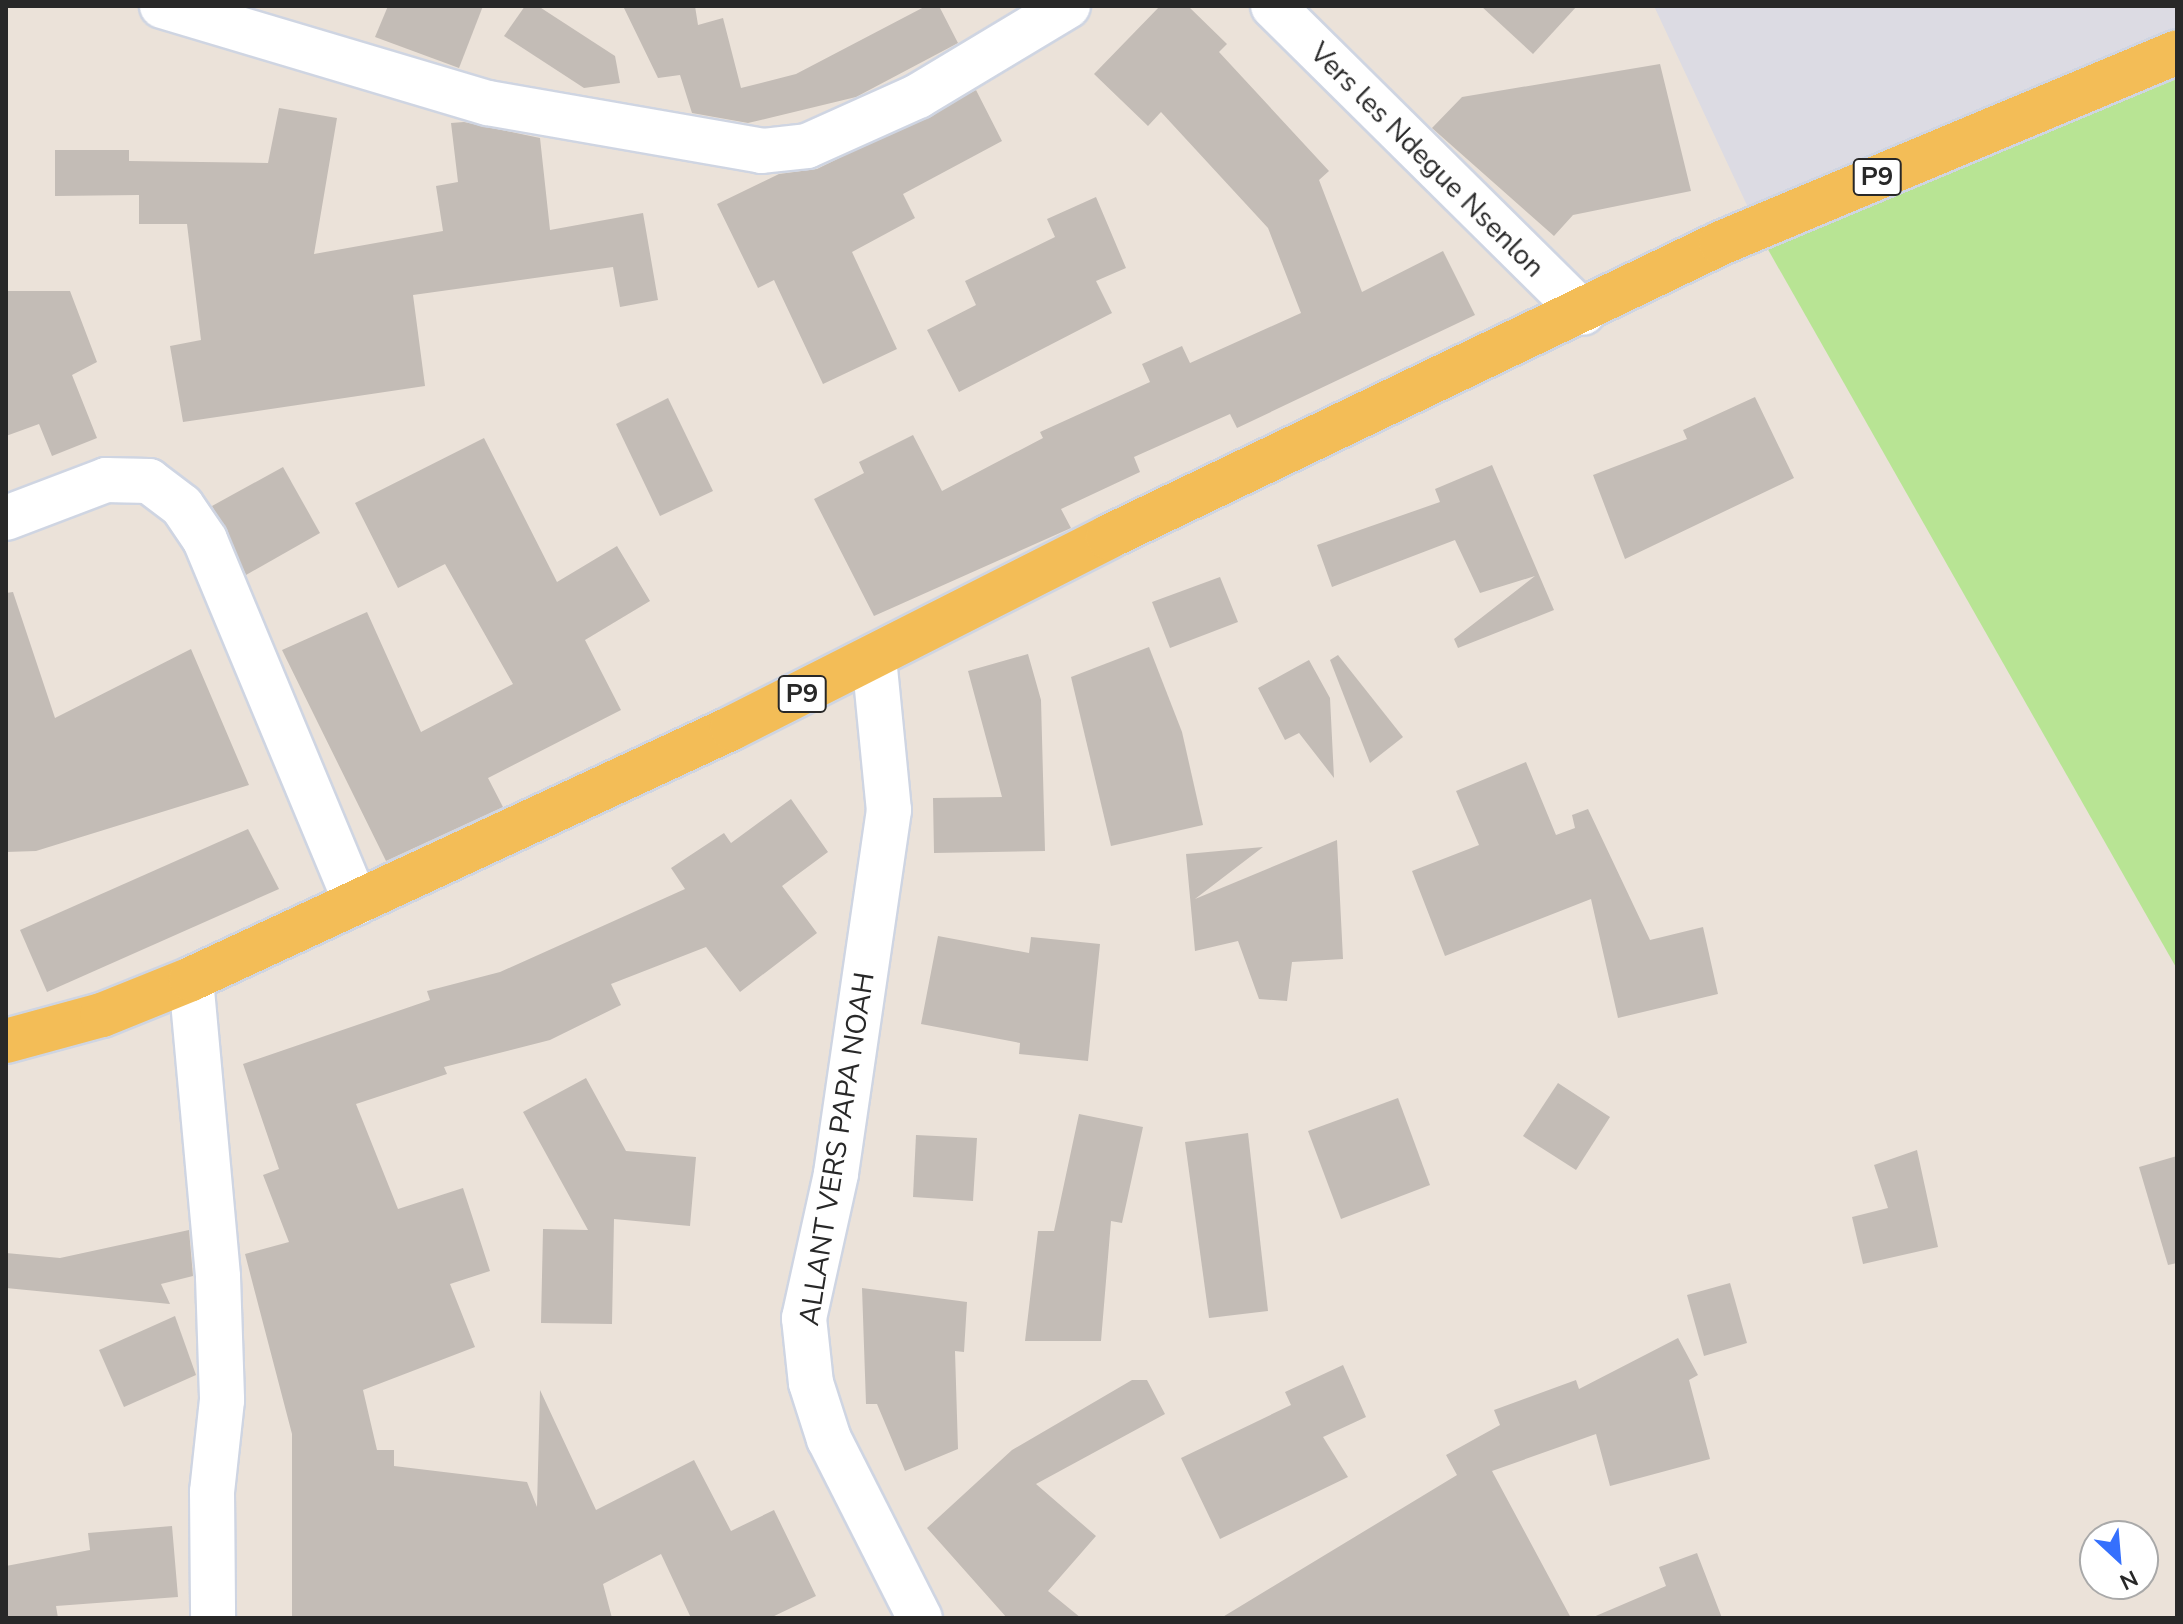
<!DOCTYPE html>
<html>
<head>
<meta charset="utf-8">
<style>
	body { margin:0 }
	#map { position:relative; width:2183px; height:1624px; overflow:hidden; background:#ebe2d9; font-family:"Nunito Sans",sans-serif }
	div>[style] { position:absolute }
	.industrial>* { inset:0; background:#dcdbe3 }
	.green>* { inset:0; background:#b8e494 }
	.building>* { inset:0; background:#c3bcb6 }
	.roads { filter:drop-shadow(2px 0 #cfd5e2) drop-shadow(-2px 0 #cfd5e2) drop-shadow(0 2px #cfd5e2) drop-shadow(0 -2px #cfd5e2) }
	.minor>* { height:44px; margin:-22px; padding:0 22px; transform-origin:22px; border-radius:22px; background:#fff }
	.major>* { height:44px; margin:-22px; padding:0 22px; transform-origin:22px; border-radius:22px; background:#f3bd57 }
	span { translate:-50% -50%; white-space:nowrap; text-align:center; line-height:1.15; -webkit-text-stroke:8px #fff; paint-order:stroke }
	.shield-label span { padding:2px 6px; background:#fff; border:2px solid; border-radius:6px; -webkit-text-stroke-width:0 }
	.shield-label { font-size:26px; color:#282828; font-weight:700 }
	.street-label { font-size:28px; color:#282828 }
	.frame { position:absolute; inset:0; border:8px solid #282828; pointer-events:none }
	.north { position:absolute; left:2079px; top:1520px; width:80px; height:80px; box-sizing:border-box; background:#fff; border:2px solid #a9a9a9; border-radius:50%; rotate:154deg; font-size:22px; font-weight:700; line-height:32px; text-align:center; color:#282828 }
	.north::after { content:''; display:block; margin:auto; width:28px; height:36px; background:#3570fd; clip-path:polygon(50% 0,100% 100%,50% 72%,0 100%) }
</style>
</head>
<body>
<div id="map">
	<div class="industrial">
		<i style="clip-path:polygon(1654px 6px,2177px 6px,2177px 79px,1766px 246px)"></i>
	</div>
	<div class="green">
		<i style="clip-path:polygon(2177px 79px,2177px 969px,1766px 246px)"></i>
	</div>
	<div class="building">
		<i style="clip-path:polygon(388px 6px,483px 6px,459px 68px,375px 37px)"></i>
		<i style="clip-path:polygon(525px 6px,538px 6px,615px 56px,620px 83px,584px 88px,504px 36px)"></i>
		<i style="clip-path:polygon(623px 6px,695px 6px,698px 25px,723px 18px,741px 88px,796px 74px,926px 6px,939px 6px,958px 43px,856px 97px,748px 123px,692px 113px,680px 75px,658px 78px)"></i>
		<i style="clip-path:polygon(1160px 6px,1188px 6px,1227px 44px,1219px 52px,1329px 171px,1319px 180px,1362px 292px,1443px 251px,1475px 315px,1237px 428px,1230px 414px,1134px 457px,1140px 472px,1061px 509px,1071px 528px,874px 616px,814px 499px,864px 473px,859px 462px,913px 435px,942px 491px,1043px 438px,1040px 432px,1150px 382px,1142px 364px,1182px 346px,1190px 363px,1301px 313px,1268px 228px,1161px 112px,1148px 126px,1094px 74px)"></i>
		<i style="clip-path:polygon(1481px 6px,1577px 6px,1533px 54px)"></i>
		<i style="clip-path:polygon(1660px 64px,1691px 191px,1573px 215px,1554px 236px,1432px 128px,1462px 97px)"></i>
		<i style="clip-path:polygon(976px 90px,1002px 141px,903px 194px,915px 218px,852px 252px,897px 349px,823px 384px,774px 280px,758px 288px,717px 204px,779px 174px,817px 169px)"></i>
		<i style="clip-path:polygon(279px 108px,337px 118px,314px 254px,443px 231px,436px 186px,458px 182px,451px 123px,464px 122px,540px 138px,550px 230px,643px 213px,658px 300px,620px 307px,613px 267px,413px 295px,425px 386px,183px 422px,170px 346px,201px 340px,187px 224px,139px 224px,139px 195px,55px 196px,55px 150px,129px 150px,129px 161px,268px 163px)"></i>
		<i style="clip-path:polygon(1096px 197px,1126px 268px,1096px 281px,1112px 313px,959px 392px,927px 330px,976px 305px,965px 281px,1055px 237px,1047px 219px)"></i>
		<i style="clip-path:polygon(6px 291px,70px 291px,97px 362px,72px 375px,97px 438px,52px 456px,39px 424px,6px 436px)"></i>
		<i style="clip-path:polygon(1755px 397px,1794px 478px,1625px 559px,1593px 475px,1687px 439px,1683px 430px)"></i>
		<i style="clip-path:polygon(668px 398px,713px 491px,660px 516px,616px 424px)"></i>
		<i style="clip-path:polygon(484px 438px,557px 582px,617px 546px,650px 601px,585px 640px,621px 710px,488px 778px,503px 807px,386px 861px,282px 650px,367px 612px,421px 732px,513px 684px,445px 564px,398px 588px,355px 503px)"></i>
		<i style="clip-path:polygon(1492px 465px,1554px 610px,1458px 648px,1454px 639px,1535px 576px,1480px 593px,1455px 540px,1332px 587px,1317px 545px,1440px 502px,1435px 489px)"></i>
		<i style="clip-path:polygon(283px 467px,320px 533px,246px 575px,212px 506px)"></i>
		<i style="clip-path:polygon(1220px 577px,1238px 622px,1170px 648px,1152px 602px)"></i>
		<i style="clip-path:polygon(13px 592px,55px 718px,191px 649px,249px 785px,36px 851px,6px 852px,6px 593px)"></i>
		<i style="clip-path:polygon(1149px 647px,1182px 732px,1203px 825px,1111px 846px,1071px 677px)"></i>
		<i style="clip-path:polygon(1028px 654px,1041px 700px,1045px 851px,934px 853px,933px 798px,1002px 797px,968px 671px)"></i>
		<i style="clip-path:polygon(1338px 655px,1403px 737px,1370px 763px,1330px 660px)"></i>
		<i style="clip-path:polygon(1309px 660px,1330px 698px,1334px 778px,1299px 733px,1285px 740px,1258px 688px)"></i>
		<i style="clip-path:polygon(1526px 762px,1556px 835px,1575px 828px,1572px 815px,1588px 809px,1650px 940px,1703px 927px,1718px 994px,1618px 1018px,1591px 899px,1445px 956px,1412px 871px,1479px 845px,1456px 791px)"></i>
		<i style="clip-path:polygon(791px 799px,828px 852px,782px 886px,817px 933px,740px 992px,706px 947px,611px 984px,621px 1005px,550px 1040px,444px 1067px,447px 1074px,356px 1104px,398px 1209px,463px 1188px,490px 1271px,450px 1284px,475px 1347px,363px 1390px,377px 1450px,394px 1450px,394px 1466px,527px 1482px,537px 1507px,540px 1390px,596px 1510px,694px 1460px,731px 1531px,774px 1510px,816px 1596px,770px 1618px,691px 1618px,661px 1554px,603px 1584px,612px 1618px,292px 1618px,292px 1434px,245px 1254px,289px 1242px,263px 1175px,279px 1169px,243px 1064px,430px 1000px,427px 991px,500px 972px,685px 889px,671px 868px,724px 833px,731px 843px)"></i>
		<i style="clip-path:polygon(248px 829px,279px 889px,47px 992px,20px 930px)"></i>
		<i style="clip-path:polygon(1337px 840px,1343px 959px,1292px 962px,1287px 1001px,1259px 999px,1238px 941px,1195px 951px,1186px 854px,1263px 847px,1195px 899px)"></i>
		<i style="clip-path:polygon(938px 936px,1029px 953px,1031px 937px,1100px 944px,1088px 1061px,1019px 1054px,1020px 1043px,921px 1024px)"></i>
		<i style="clip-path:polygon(586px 1078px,626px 1151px,696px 1157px,690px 1226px,614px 1219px,612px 1324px,541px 1323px,543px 1229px,588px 1230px,523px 1112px)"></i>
		<i style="clip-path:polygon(1558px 1083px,1610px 1117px,1576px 1170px,1523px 1136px)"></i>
		<i style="clip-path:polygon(1398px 1098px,1430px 1185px,1341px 1219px,1308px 1131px)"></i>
		<i style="clip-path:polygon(1079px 1114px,1143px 1127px,1122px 1223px,1111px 1221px,1101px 1341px,1025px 1341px,1038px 1231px,1054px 1231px)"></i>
		<i style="clip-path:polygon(1248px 1133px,1268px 1311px,1209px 1318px,1185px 1142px)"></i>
		<i style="clip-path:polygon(916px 1135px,977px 1138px,973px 1201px,913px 1197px)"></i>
		<i style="clip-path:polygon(1917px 1150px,1938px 1247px,1863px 1264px,1852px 1217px,1888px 1208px,1874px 1165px)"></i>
		<i style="clip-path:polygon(2177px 1156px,2177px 1263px,2168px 1265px,2139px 1167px)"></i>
		<i style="clip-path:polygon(189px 1230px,193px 1276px,161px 1284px,170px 1304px,6px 1288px,6px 1253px,60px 1258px)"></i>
		<i style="clip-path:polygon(1730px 1283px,1747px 1343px,1704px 1356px,1687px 1295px)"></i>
		<i style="clip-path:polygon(862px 1288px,967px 1302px,964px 1352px,955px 1351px,958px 1449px,905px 1471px,877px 1404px,866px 1404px)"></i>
		<i style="clip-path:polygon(175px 1316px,196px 1375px,124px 1407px,99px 1350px)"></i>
		<i style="clip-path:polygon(1678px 1338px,1698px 1375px,1689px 1380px,1710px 1459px,1610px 1486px,1596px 1434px,1492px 1471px,1571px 1618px,1221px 1618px,1457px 1475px,1446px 1455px,1500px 1425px,1494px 1410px,1576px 1380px,1579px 1389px)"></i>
		<i style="clip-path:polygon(1343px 1365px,1366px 1417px,1323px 1437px,1348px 1477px,1220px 1539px,1181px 1458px,1291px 1405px,1285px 1392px)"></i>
		<i style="clip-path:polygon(1132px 1380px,1147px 1380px,1165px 1414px,1036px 1484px,1096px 1536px,1048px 1591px,1081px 1618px,1007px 1618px,927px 1528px,1012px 1450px)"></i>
		<i style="clip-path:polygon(172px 1526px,178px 1597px,56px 1606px,58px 1618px,6px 1618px,6px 1566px,90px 1550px,88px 1533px)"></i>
		<i style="clip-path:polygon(1697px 1553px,1722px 1618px,1591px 1618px,1666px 1586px,1659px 1567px)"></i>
	</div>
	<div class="roads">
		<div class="minor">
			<i style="left:162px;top:6px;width:340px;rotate:16.6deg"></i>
			<i style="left:488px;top:103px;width:278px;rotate:9.9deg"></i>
			<i style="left:762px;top:151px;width:45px;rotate:-6.3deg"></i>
			<i style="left:807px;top:146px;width:122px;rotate:-24.2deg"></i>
			<i style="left:918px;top:96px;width:175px;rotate:-31deg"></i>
			<i style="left:1273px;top:6px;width:436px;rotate:44.7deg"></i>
			<i style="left:6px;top:518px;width:107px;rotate:-20.8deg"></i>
			<i style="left:106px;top:480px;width:43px;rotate:1.3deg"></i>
			<i style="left:149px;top:481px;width:41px;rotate:37.1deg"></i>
			<i style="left:182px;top:506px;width:41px;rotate:55.9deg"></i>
			<i style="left:205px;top:540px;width:393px;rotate:67.4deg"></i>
			<i style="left:874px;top:658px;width:153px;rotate:84.4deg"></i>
			<i style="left:889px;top:810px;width:368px;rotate:98.3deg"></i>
			<i style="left:836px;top:1174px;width:148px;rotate:102.5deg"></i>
			<i style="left:804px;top:1318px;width:65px;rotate:83.9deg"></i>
			<i style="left:811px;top:1383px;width:59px;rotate:72.2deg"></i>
			<i style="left:829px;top:1439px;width:201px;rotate:63.1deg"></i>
			<i style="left:191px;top:979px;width:299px;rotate:84.8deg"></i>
			<i style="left:218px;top:1277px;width:123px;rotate:88.1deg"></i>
			<i style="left:222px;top:1400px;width:93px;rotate:96.2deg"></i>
			<i style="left:212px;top:1492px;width:126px;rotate:89.5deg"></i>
		</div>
		<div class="major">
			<i style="left:6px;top:1041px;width:99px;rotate:-15.2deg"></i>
			<i style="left:102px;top:1015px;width:96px;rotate:-22deg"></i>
			<i style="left:191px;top:979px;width:596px;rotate:-24.89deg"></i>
			<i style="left:732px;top:728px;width:422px;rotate:-26.9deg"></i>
			<i style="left:1108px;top:537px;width:680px;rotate:-25.62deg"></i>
			<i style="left:1721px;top:243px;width:494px;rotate:-22.7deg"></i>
		</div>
	</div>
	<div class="shield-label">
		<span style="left:1877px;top:177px">P9</span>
		<span style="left:802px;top:694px">P9</span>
	</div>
	<div class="street-label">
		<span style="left:1427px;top:160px;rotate:45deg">Vers les Ndegue Nsenlon</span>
		<span style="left:837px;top:1149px;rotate:-81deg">ALLANT VERS PAPA NOAH</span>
	</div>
	<div class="frame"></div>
	<div class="north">N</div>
</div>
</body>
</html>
